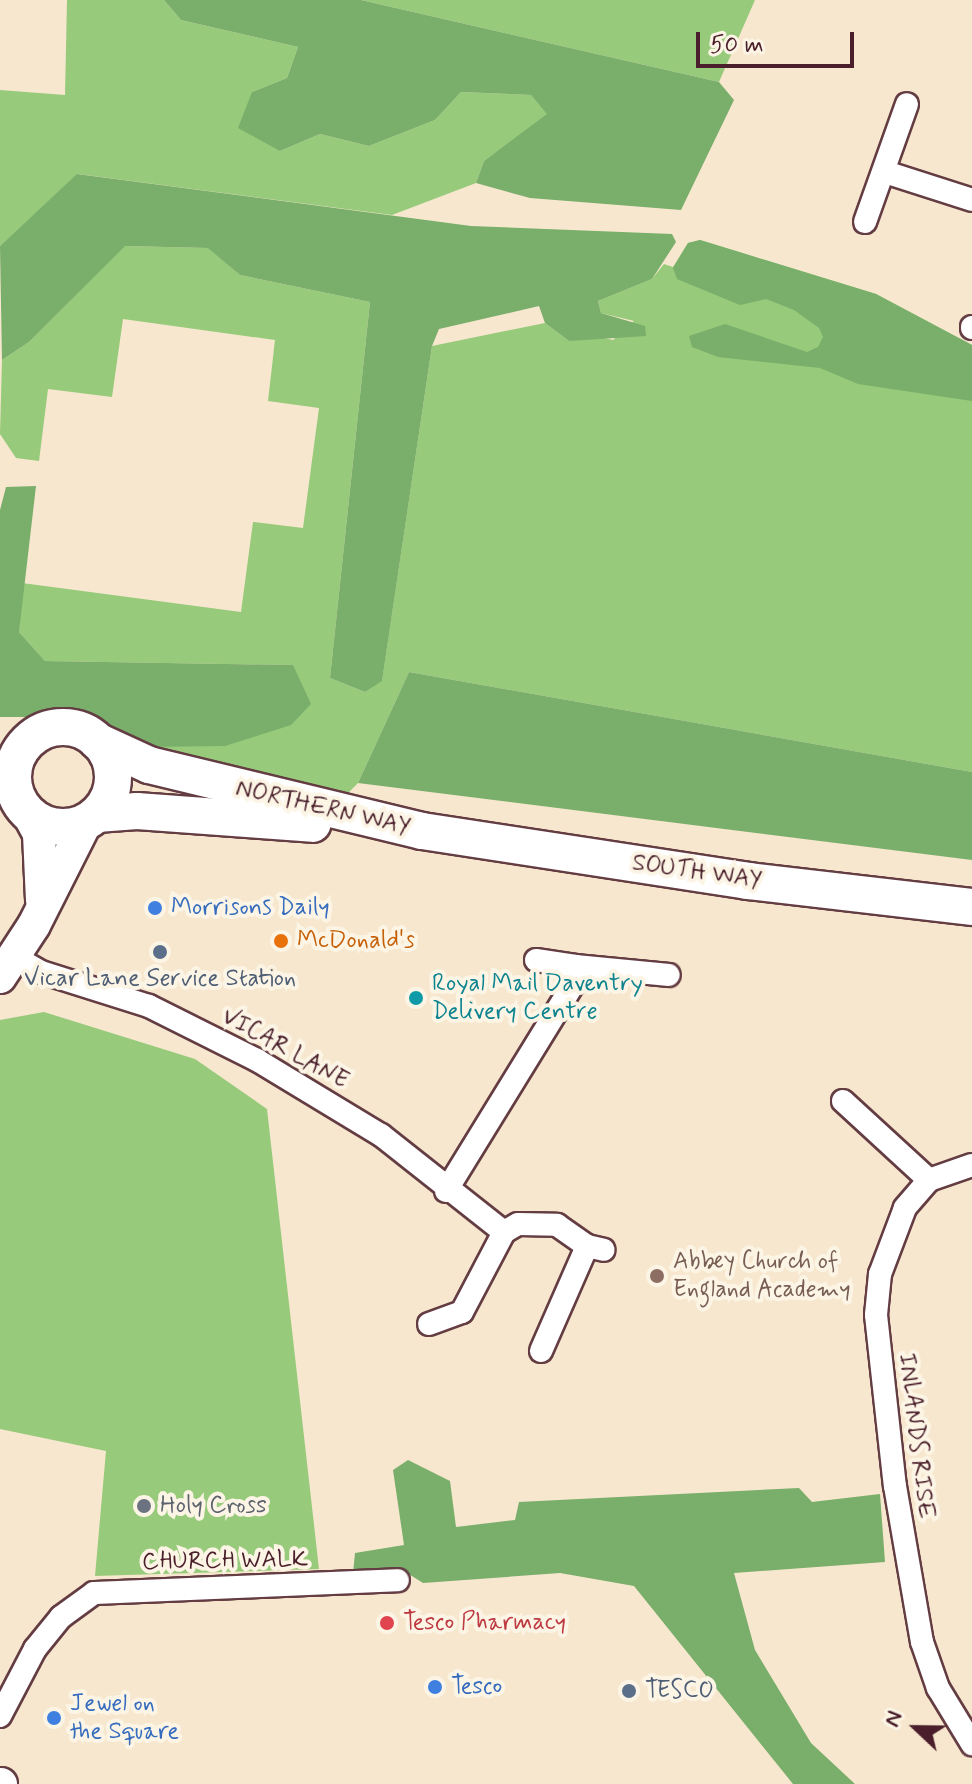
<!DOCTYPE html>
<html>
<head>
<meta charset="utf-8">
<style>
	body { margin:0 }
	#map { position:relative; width:972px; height:1784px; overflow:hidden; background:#f7e7ce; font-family:Mynerve,sans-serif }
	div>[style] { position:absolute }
	.green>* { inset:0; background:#97ca7b }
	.forest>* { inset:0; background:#79ae6b }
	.roads { filter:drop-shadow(2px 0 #643d43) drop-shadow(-2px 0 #643d43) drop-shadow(0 2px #643d43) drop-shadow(0 -2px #643d43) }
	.minor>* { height:22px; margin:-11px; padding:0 11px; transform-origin:11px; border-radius:11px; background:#fff }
	.secondary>* { height:32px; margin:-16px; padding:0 16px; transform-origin:16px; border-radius:16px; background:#fff }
	.primary>* { height:36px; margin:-18px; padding:0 18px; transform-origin:18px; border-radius:18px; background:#fff }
	.primary>.ring { margin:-18px; padding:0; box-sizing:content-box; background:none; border:36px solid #fff; border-radius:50% }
	.dots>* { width:22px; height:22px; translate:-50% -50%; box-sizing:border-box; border:4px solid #fcf5e5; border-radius:50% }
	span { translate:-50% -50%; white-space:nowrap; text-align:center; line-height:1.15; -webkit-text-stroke:8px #fcf5e5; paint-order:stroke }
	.street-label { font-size:24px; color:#4a1f2b }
	.shop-label { font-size:24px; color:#366cbe }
	.left { translate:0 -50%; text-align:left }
	.food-label { font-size:24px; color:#c56008 }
	.service-label { font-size:24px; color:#4e5e75 }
	.culture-label { font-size:24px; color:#0d838f }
	.education-label { font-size:24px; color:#785e54 }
	.worship-label { font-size:24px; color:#5b616d }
	.health-label { font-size:24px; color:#be3a42 }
	.north { position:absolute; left:876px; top:1688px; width:80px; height:80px; -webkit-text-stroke:6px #fcf5e5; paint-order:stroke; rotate:292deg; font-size:22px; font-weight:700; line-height:32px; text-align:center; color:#4a1f2b }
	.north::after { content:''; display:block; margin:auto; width:28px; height:36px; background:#4a1f2b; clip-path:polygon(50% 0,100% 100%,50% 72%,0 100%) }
	.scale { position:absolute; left:696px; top:32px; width:158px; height:36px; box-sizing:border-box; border:4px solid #4a1f2b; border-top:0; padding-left:10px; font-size:24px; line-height:28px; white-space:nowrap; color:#4a1f2b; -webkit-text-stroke:6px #fcf5e5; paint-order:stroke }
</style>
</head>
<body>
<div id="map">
	<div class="green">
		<i style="clip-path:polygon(67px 0,164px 0,181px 20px,298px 47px,287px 78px,252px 92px,280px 151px,320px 134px,369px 146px,435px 120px,461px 92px,531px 95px,548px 114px,484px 161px,476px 183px,392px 215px,78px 174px,0 246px,0 90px,65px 95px)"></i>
		<i style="clip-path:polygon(361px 0,755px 0,719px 82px)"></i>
		<i style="clip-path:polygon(700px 240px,876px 294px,972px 345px,972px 772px,409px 672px,358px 783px,343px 798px,140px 747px,293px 665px,45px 661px,19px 632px,22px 583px,241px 612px,253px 522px,303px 528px,319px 408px,268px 401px,275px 340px,123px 319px,112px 397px,48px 389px,39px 461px,16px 458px,0 434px,2px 360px,29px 342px,124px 246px,209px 248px,240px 275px,370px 302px,330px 678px,365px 692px,382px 680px,432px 346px,545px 323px,569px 341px,594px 336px,613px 340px,634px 321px,601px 313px,598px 301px,652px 279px,664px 264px,673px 267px,688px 243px)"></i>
		<i style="clip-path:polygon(44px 1012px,195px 1059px,267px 1109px,319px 1569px,95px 1576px,106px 1451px,0 1429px,0 1020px)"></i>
	</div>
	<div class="forest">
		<i style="clip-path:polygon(164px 0,361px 0,719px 82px,734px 100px,681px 210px,530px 198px,476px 183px,484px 161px,547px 114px,531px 95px,461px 92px,435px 120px,369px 146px,320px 134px,280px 151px,238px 128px,252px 92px,287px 78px,298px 47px,181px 20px)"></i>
		<i style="clip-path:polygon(77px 174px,471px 226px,672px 234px,676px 242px,652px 279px,598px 301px,601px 313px,645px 326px,646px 336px,569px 341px,545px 323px,539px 306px,439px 329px,432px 346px,382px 681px,365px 692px,330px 678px,370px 302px,240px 275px,208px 248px,125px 246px,29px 342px,2px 360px,0 246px)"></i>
		<i style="clip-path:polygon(700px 240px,876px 294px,972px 345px,972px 401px,858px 384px,820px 368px,718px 357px,692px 347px,689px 336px,725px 324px,807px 352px,818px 347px,823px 337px,819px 328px,794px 310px,766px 299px,740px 305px,677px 279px,673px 268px,688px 243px)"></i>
		<i style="clip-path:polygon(36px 486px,19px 632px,45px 661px,293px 665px,311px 704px,291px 725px,225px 746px,140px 747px,68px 717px,0 717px,0 510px,6px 487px)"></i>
		<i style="clip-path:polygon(409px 672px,972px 772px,972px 860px,358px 783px)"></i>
		<i style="clip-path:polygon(408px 1460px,450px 1481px,456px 1527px,515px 1520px,519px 1502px,799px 1488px,812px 1502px,880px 1494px,885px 1562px,734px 1573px,755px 1650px,811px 1743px,855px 1784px,793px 1784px,634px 1586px,560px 1573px,423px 1583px,404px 1571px,353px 1573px,355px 1553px,404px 1545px,393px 1470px)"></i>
	</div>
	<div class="roads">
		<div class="minor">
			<i style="left:885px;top:172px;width:91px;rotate:17.8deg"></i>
			<i style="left:865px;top:222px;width:125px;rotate:-70.4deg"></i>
			<i style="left:972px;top:328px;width:1px;rotate:-90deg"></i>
			<i style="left:15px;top:957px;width:30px;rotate:30deg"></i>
			<i style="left:41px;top:972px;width:113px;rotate:17.5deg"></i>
			<i style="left:149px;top:1006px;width:121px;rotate:26.6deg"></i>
			<i style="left:257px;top:1060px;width:145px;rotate:31.2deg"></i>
			<i style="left:381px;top:1135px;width:157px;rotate:38.3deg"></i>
			<i style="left:536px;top:960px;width:40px;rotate:8.5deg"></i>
			<i style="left:843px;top:1101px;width:117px;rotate:42.6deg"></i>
			<i style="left:972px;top:1165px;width:46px;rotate:160.8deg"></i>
			<i style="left:929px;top:1180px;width:37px;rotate:131deg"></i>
			<i style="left:905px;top:1208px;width:71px;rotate:110.7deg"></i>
			<i style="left:880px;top:1274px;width:41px;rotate:95.6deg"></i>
			<i style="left:876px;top:1315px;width:172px;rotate:83.7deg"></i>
			<i style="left:895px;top:1486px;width:158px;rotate:80.2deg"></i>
			<i style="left:922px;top:1642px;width:49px;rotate:70.8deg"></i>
			<i style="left:938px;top:1688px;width:66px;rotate:58.7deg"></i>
			<i style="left:446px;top:1191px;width:241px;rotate:-58.4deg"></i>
			<i style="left:572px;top:986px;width:20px;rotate:-79deg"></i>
			<i style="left:576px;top:966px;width:93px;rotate:5.5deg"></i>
			<i style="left:504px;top:1232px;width:16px;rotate:-30deg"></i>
			<i style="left:518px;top:1224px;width:39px;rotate:1deg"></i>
			<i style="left:557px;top:1225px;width:37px;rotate:35deg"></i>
			<i style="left:587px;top:1246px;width:17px;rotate:13deg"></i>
			<i style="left:429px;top:1324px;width:35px;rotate:-20deg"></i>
			<i style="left:462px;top:1312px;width:90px;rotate:-62.3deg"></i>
			<i style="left:541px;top:1351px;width:115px;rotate:-66.3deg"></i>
			<i style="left:0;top:1716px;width:76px;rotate:-62.4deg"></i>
			<i style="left:35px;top:1649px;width:41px;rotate:-50.9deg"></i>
			<i style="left:61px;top:1617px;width:41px;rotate:-36deg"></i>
			<i style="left:94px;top:1593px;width:304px;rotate:-2.4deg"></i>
		</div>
		<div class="secondary">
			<i style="left:29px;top:815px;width:21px;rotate:62deg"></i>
			<i style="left:39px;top:834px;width:66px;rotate:87.4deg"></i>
			<i style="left:0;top:977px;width:62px;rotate:-56.8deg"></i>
			<i style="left:34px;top:925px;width:115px;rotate:-63.2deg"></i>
			<i style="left:0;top:1784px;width:1px"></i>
		</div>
		<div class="primary">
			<i class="ring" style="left:13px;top:727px;width:64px;height:64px"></i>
			<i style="left:97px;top:741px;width:57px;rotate:24.8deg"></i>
			<i style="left:149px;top:765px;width:281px;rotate:13.6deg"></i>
			<i style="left:422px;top:831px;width:330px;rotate:8.7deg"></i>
			<i style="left:748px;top:881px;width:226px;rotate:6.6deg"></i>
			<i style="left:97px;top:814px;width:40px;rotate:-4.3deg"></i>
			<i style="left:137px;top:811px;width:176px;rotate:4.2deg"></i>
		</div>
	</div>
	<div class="dots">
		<i style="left:155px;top:908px;background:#3f7fe0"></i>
		<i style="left:281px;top:941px;background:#e8710a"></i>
		<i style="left:160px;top:952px;background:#5c6f8a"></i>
		<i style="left:416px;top:998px;background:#0f9aa8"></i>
		<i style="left:657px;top:1276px;background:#8d6e63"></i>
		<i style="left:144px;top:1506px;background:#6b7280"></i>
		<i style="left:387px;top:1623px;background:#e0444e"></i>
		<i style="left:435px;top:1687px;background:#3f7fe0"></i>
		<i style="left:629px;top:1691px;background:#5c6f8a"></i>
		<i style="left:54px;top:1718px;background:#3f7fe0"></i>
	</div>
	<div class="street-label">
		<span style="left:323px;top:808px;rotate:13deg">NORTHERN WAY</span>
		<span style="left:697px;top:872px;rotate:8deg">SOUTH WAY</span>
		<span style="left:285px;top:1049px;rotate:29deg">VICAR LANE</span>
		<span style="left:916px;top:1436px;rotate:83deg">INLANDS RISE</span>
		<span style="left:225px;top:1561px;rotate:-1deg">CHURCH WALK</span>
	</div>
	<div class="shop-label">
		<span class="left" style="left:171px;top:908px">Morrisons Daily</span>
		<span class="left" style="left:451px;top:1687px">Tesco</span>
		<span class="left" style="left:70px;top:1718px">Jewel on<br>the Square</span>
	</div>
	<div class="food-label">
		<span class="left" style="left:297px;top:941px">McDonald's</span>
	</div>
	<div class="service-label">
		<span style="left:160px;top:979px">Vicar Lane Service Station</span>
		<span class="left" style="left:645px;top:1691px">TESCO</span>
	</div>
	<div class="culture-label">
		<span class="left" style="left:432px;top:998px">Royal Mail Daventry<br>Delivery Centre</span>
	</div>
	<div class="education-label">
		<span class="left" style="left:673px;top:1276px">Abbey Church of<br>England Academy</span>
	</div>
	<div class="worship-label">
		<span class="left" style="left:160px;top:1506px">Holy Cross</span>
	</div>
	<div class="health-label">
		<span class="left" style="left:403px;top:1623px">Tesco Pharmacy</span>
	</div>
	<div class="north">N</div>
	<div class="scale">50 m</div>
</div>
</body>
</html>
